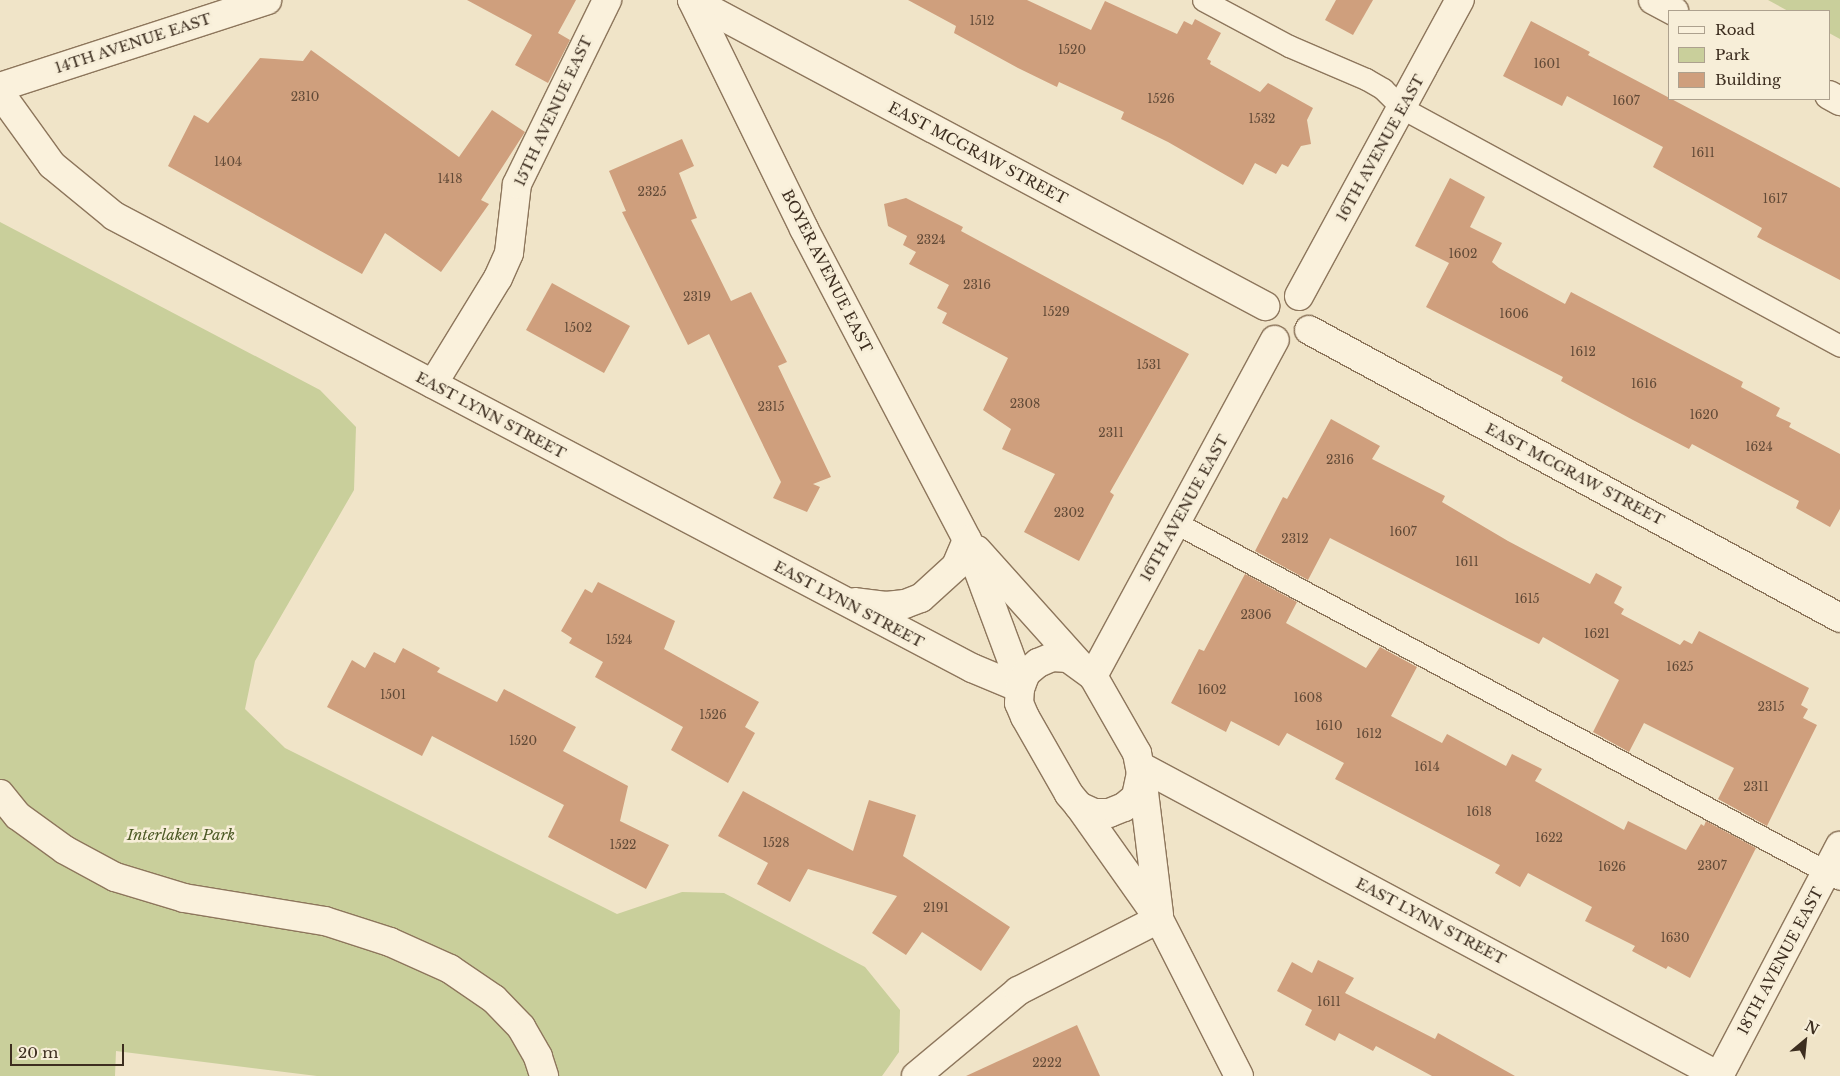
<!DOCTYPE html>
<html>
<head>
<meta charset="utf-8">
<style>
	body { margin:0 }
	#map { position:relative; width:1840px; height:1076px; overflow:hidden; background:#f0e4c8; font-family:"Libre Baskerville",serif }
	div>[style] { position:absolute }
	.green>* { inset:0; background:#c9cf9b }
	.building>* { inset:0; background:#cf9f7d }
	.roads { filter:drop-shadow(1px 0 #8d765c) drop-shadow(-1px 0 #8d765c) drop-shadow(0 1px #8d765c) drop-shadow(0 -1px #8d765c) }
	.service>* { height:21px; margin:-10.5px; padding:0 10.5px; transform-origin:10.5px; border-radius:10.5px; background:#faf1dc }
	.minor>* { height:28px; margin:-14px; padding:0 14px; transform-origin:14px; border-radius:14px; background:#faf1dc }
	.tertiary>* { height:28px; margin:-14px; padding:0 14px; transform-origin:14px; border-radius:14px; background:#faf1dc }
	span { translate:-50% -50%; white-space:nowrap; text-align:center; line-height:1.15; -webkit-text-stroke:5px #f7eed8; paint-order:stroke }
	.number-label { font-size:12px; color:#624a37 }
	.number-label span { -webkit-text-stroke-width:0 }
	.street-label { font-size:15px; color:#3d2e20 }
	.park-label { font-size:15px; color:#4d5a26; font-style:italic }
	.legend { position:absolute; left:1668px; top:10px; width:162px; height:90px; box-sizing:border-box; background:#f7eed8; border:1px solid #ada18e; margin:0; padding:6px 9px; list-style:none; font-size:15px; color:#3d2e20 }
	.legend li { display:flex; align-items:center; gap:10px; height:25px }
	.legend b { width:25px; border:1px solid #ada18e }
	.north { position:absolute; left:1780px; top:1016px; width:50px; height:50px; -webkit-text-stroke:4px #f7eed8; paint-order:stroke; rotate:28deg; font-size:14px; font-weight:700; line-height:20px; text-align:center; color:#3d2e20 }
	.north::after { content:''; display:block; margin:auto; width:18px; height:22px; background:#3d2e20; clip-path:polygon(50% 0,100% 100%,50% 72%,0 100%) }
	.scale { position:absolute; left:10px; top:1044px; width:114px; height:22px; box-sizing:border-box; border:2px solid #3d2e20; border-top:0; padding-left:6px; font-size:15px; line-height:18px; white-space:nowrap; color:#3d2e20; -webkit-text-stroke:4px #f7eed8; paint-order:stroke }
</style>
</head>
<body>
<div id="map">
	<div class="green">
		<i style="clip-path:polygon(1768px 0,1840px 0,1840px 39px,1829px 33px,1829px 11px,1788px 11px)"></i>
		<i style="clip-path:polygon(0 222px,320px 390px,356px 427px,354px 490px,255px 661px,245px 709px,285px 748px,617px 914px,682px 892px,724px 893px,865px 967px,900px 1010px,899px 1052px,882px 1076px,317px 1076px,116px 1051px,115px 1076px,0 1076px)"></i>
	</div>
	<div class="building">
		<i style="clip-path:polygon(467px 0,576px 0,558px 33px,570px 40px,548px 83px,515px 65px,532px 35px)"></i>
		<i style="clip-path:polygon(908px 0,1027px 0,1091px 30px,1105px 1px,1177px 34px,1184px 21px,1192px 25px,1195px 19px,1221px 33px,1207px 59px,1211px 61px,1210px 64px,1260px 92px,1268px 83px,1313px 108px,1307px 120px,1311px 144px,1301px 146px,1288px 167px,1282px 164px,1276px 174px,1255px 163px,1243px 185px,1168px 142px,1121px 119px,1124px 112px,1059px 82px,1057px 87px,1018px 68px,954px 33px,956px 26px)"></i>
		<i style="clip-path:polygon(1336px 0,1373px 0,1353px 35px,1325px 20px)"></i>
		<i style="clip-path:polygon(1531px 21px,1590px 52px,1588px 55px,1840px 188px,1840px 280px,1757px 237px,1762px 228px,1653px 167px,1663px 147px,1567px 96px,1562px 106px,1503px 76px)"></i>
		<i style="clip-path:polygon(311px 50px,459px 157px,492px 110px,525px 132px,481px 200px,489px 204px,441px 272px,385px 233px,362px 274px,168px 166px,194px 115px,208px 123px,260px 58px,303px 61px)"></i>
		<i style="clip-path:polygon(682px 139px,694px 166px,679px 173px,697px 218px,691px 220px,731px 301px,751px 292px,787px 362px,778px 366px,831px 477px,813px 484px,820px 487px,807px 512px,773px 498px,781px 482px,709px 334px,688px 345px,622px 212px,626px 211px,609px 171px)"></i>
		<i style="clip-path:polygon(1450px 178px,1485px 197px,1470px 227px,1502px 243px,1492px 262px,1499px 268px,1565px 304px,1571px 292px,1743px 382px,1741px 387px,1780px 408px,1776px 416px,1791px 423px,1789px 427px,1840px 454px,1840px 509px,1830px 527px,1796px 508px,1799px 501px,1692px 444px,1689px 449px,1633px 420px,1561px 381px,1563px 377px,1426px 307px,1449px 263px,1415px 246px)"></i>
		<i style="clip-path:polygon(906px 198px,963px 227px,961px 231px,1189px 354px,1110px 492px,1114px 495px,1079px 561px,1024px 532px,1055px 474px,1002px 449px,1011px 429px,983px 410px,1008px 358px,942px 323px,947px 313px,937px 308px,949px 285px,909px 264px,916px 252px,903px 245px,907px 236px,888px 226px,884px 204px)"></i>
		<i style="clip-path:polygon(552px 283px,630px 326px,604px 373px,526px 330px)"></i>
		<i style="clip-path:polygon(1331px 419px,1380px 446px,1372px 459px,1445px 496px,1442px 502px,1508px 541px,1590px 584px,1596px 573px,1622px 587px,1614px 603px,1624px 609px,1621px 614px,1680px 645px,1684px 640px,1692px 644px,1699px 631px,1809px 688px,1801px 705px,1808px 709px,1803px 718px,1817px 725px,1767px 826px,1718px 799px,1734px 768px,1644px 723px,1629px 752px,1593px 732px,1619px 680px,1543px 637px,1539px 644px,1330px 538px,1308px 580px,1255px 551px,1283px 497px,1287px 499px)"></i>
		<i style="clip-path:polygon(1245px 574px,1297px 602px,1286px 623px,1366px 668px,1380px 647px,1417px 667px,1391px 716px,1442px 743px,1447px 734px,1506px 766px,1512px 754px,1542px 769px,1535px 781px,1624px 830px,1628px 821px,1686px 850px,1701px 824px,1704px 826px,1706px 821px,1756px 848px,1690px 978px,1668px 966px,1666px 969px,1632px 951px,1635px 946px,1585px 921px,1592px 907px,1528px 873px,1520px 887px,1495px 873px,1500px 865px,1335px 779px,1344px 763px,1287px 733px,1279px 746px,1231px 721px,1226px 732px,1171px 703px,1199px 649px,1204px 651px)"></i>
		<i style="clip-path:polygon(598px 582px,675px 621px,664px 649px,759px 702px,745px 727px,755px 733px,728px 783px,671px 750px,683px 727px,595px 677px,603px 662px,569px 643px,572px 638px,561px 631px,585px 589px,592px 593px)"></i>
		<i style="clip-path:polygon(403px 648px,440px 668px,437px 672px,497px 702px,504px 689px,576px 727px,563px 751px,628px 786px,620px 821px,669px 845px,646px 889px,548px 837px,564px 805px,432px 736px,422px 756px,327px 707px,352px 660px,365px 668px,374px 652px,395px 663px)"></i>
		<i style="clip-path:polygon(743px 791px,853px 851px,869px 800px,916px 815px,903px 856px,1010px 927px,981px 971px,922px 932px,906px 955px,872px 933px,897px 896px,808px 869px,790px 902px,757px 884px,768px 863px,718px 836px)"></i>
		<i style="clip-path:polygon(1318px 960px,1354px 978px,1345px 993px,1435px 1039px,1438px 1033px,1515px 1076px,1432px 1076px,1376px 1046px,1373px 1051px,1339px 1033px,1335px 1041px,1305px 1025px,1312px 1010px,1277px 991px,1292px 962px,1312px 973px)"></i>
		<i style="clip-path:polygon(1077px 1025px,1100px 1076px,966px 1076px)"></i>
	</div>
	<div class="roads">
		<div class="service">
			<i style="left:1203px;top:0;width:98px;rotate:28.1deg"></i>
			<i style="left:1289px;top:46px;width:84px;rotate:23.2deg"></i>
			<i style="left:1366px;top:79px;width:20px;rotate:30deg"></i>
			<i style="left:1383px;top:89px;width:27px;rotate:45deg"></i>
			<i style="left:1402px;top:108px;width:498px;rotate:28.5deg"></i>
			<i style="left:1176px;top:523px;width:753px;rotate:28.2deg"></i>
		</div>
		<div class="minor">
			<i style="left:692px;top:0;width:650px;rotate:28.1deg"></i>
			<i style="left:1653px;top:0;width:24px;rotate:28deg"></i>
			<i style="left:0;top:87px;width:281px;rotate:-18deg"></i>
			<i style="left:1829px;top:95px;width:13px;rotate:29deg"></i>
			<i style="left:1299px;top:296px;width:337px;rotate:-61.5deg"></i>
			<i style="left:1309px;top:330px;width:604px;rotate:28.47deg"></i>
			<i style="left:433px;top:384px;width:124px;rotate:-58.5deg"></i>
			<i style="left:498px;top:278px;width:27px;rotate:-66deg"></i>
			<i style="left:509px;top:253px;width:69px;rotate:-83.4deg"></i>
			<i style="left:517px;top:184px;width:205px;rotate:-63.9deg"></i>
			<i style="left:1093px;top:676px;width:382px;rotate:-61.6deg"></i>
			<i style="left:0;top:794px;width:28px;rotate:51deg"></i>
			<i style="left:18px;top:816px;width:58px;rotate:35.9deg"></i>
			<i style="left:65px;top:850px;width:57px;rotate:28.4deg"></i>
			<i style="left:115px;top:877px;width:72px;rotate:16.9deg"></i>
			<i style="left:184px;top:898px;width:143px;rotate:9.3deg"></i>
			<i style="left:325px;top:921px;width:68px;rotate:17.9deg"></i>
			<i style="left:390px;top:942px;width:66px;rotate:24.2deg"></i>
			<i style="left:450px;top:969px;width:53px;rotate:34.3deg"></i>
			<i style="left:494px;top:999px;width:39px;rotate:46deg"></i>
			<i style="left:521px;top:1027px;width:34px;rotate:60deg"></i>
			<i style="left:538px;top:1057px;width:20px;rotate:72deg"></i>
			<i style="left:916px;top:1076px;width:133px;rotate:-39.8deg"></i>
			<i style="left:1018px;top:991px;width:158px;rotate:-27.1deg"></i>
			<i style="left:1719px;top:1076px;width:260px;rotate:-62.3deg"></i>
		</div>
		<div class="tertiary">
			<i style="left:692px;top:0;width:255px;rotate:63.9deg"></i>
			<i style="left:804px;top:229px;width:351px;rotate:62.3deg"></i>
			<i style="left:967px;top:540px;width:155px;rotate:69.6deg"></i>
			<i style="left:0;top:93px;width:89px;rotate:54.2deg"></i>
			<i style="left:52px;top:165px;width:80px;rotate:39.4deg"></i>
			<i style="left:114px;top:216px;width:970px;rotate:27.78deg"></i>
			<i style="left:972px;top:668px;width:52px;rotate:22.6deg"></i>
			<i style="left:977px;top:550px;width:157px;rotate:48.1deg"></i>
			<i style="left:855px;top:602px;width:31px;rotate:7deg"></i>
			<i style="left:886px;top:606px;width:19px;rotate:-6deg"></i>
			<i style="left:905px;top:604px;width:17px;rotate:-21deg"></i>
			<i style="left:921px;top:598px;width:47px;rotate:-42.4deg"></i>
			<i style="left:956px;top:566px;width:28px;rotate:-67deg"></i>
			<i style="left:1052px;top:657px;width:16px;rotate:4deg"></i>
			<i style="left:1068px;top:658px;width:31px;rotate:36deg"></i>
			<i style="left:1093px;top:676px;width:89px;rotate:60.3deg"></i>
			<i style="left:1137px;top:753px;width:20px;rotate:79deg"></i>
			<i style="left:1141px;top:773px;width:25px;rotate:102deg"></i>
			<i style="left:1136px;top:797px;width:16px;rotate:140deg"></i>
			<i style="left:1124px;top:807px;width:16px;rotate:158deg"></i>
			<i style="left:1109px;top:813px;width:15px;rotate:180deg"></i>
			<i style="left:1094px;top:813px;width:17px;rotate:-155deg"></i>
			<i style="left:1079px;top:806px;width:16px;rotate:-130deg"></i>
			<i style="left:1069px;top:794px;width:89px;rotate:-119.7deg"></i>
			<i style="left:1025px;top:717px;width:15px;rotate:-113deg"></i>
			<i style="left:1019px;top:703px;width:15px;rotate:-86deg"></i>
			<i style="left:1020px;top:688px;width:16px;rotate:-68deg"></i>
			<i style="left:1026px;top:673px;width:16px;rotate:-40deg"></i>
			<i style="left:1038px;top:663px;width:15px;rotate:-23deg"></i>
			<i style="left:1142px;top:767px;width:655px;rotate:28.17deg"></i>
			<i style="left:1142px;top:776px;width:140px;rotate:83deg"></i>
			<i style="left:1079px;top:806px;width:138px;rotate:54.7deg"></i>
			<i style="left:1159px;top:919px;width:176px;rotate:63deg"></i>
		</div>
	</div>
	<div class="number-label">
		<span style="left:982px;top:21px">1512</span>
		<span style="left:1072px;top:50px">1520</span>
		<span style="left:1547px;top:64px">1601</span>
		<span style="left:305px;top:97px">2310</span>
		<span style="left:1161px;top:99px">1526</span>
		<span style="left:1626px;top:101px">1607</span>
		<span style="left:1262px;top:119px">1532</span>
		<span style="left:1703px;top:153px">1611</span>
		<span style="left:228px;top:162px">1404</span>
		<span style="left:450px;top:179px">1418</span>
		<span style="left:652px;top:192px">2325</span>
		<span style="left:1775px;top:199px">1617</span>
		<span style="left:931px;top:240px">2324</span>
		<span style="left:1463px;top:254px">1602</span>
		<span style="left:977px;top:285px">2316</span>
		<span style="left:697px;top:297px">2319</span>
		<span style="left:1056px;top:312px">1529</span>
		<span style="left:1514px;top:314px">1606</span>
		<span style="left:578px;top:328px">1502</span>
		<span style="left:1583px;top:352px">1612</span>
		<span style="left:1149px;top:365px">1531</span>
		<span style="left:1644px;top:384px">1616</span>
		<span style="left:1025px;top:404px">2308</span>
		<span style="left:771px;top:407px">2315</span>
		<span style="left:1704px;top:415px">1620</span>
		<span style="left:1111px;top:433px">2311</span>
		<span style="left:1759px;top:447px">1624</span>
		<span style="left:1340px;top:460px">2316</span>
		<span style="left:1069px;top:513px">2302</span>
		<span style="left:1403px;top:532px">1607</span>
		<span style="left:1295px;top:539px">2312</span>
		<span style="left:1467px;top:562px">1611</span>
		<span style="left:1527px;top:599px">1615</span>
		<span style="left:1256px;top:615px">2306</span>
		<span style="left:1597px;top:634px">1621</span>
		<span style="left:619px;top:640px">1524</span>
		<span style="left:1680px;top:667px">1625</span>
		<span style="left:1212px;top:690px">1602</span>
		<span style="left:393px;top:695px">1501</span>
		<span style="left:1308px;top:698px">1608</span>
		<span style="left:1771px;top:707px">2315</span>
		<span style="left:713px;top:715px">1526</span>
		<span style="left:1329px;top:726px">1610</span>
		<span style="left:1369px;top:734px">1612</span>
		<span style="left:523px;top:741px">1520</span>
		<span style="left:1427px;top:767px">1614</span>
		<span style="left:1756px;top:787px">2311</span>
		<span style="left:1479px;top:812px">1618</span>
		<span style="left:1549px;top:838px">1622</span>
		<span style="left:776px;top:843px">1528</span>
		<span style="left:623px;top:845px">1522</span>
		<span style="left:1712px;top:866px">2307</span>
		<span style="left:1612px;top:867px">1626</span>
		<span style="left:936px;top:908px">2191</span>
		<span style="left:1675px;top:938px">1630</span>
		<span style="left:1329px;top:1002px">1611</span>
		<span style="left:1047px;top:1063px">2222</span>
	</div>
	<div class="street-label">
		<span style="left:133px;top:43px;rotate:-18deg">14TH AVENUE EAST</span>
		<span style="left:553px;top:111px;rotate:-65deg">15TH AVENUE EAST</span>
		<span style="left:1380px;top:148px;rotate:-61deg">16TH AVENUE EAST</span>
		<span style="left:978px;top:153px;rotate:28deg">EAST MCGRAW STREET</span>
		<span style="left:827px;top:271px;rotate:63deg">BOYER AVENUE EAST</span>
		<span style="left:491px;top:415px;rotate:28deg">EAST LYNN STREET</span>
		<span style="left:1575px;top:474px;rotate:28deg">EAST MCGRAW STREET</span>
		<span style="left:1184px;top:508px;rotate:-61deg">16TH AVENUE EAST</span>
		<span style="left:849px;top:604px;rotate:28deg">EAST LYNN STREET</span>
		<span style="left:1431px;top:921px;rotate:28deg">EAST LYNN STREET</span>
		<span style="left:1780px;top:961px;rotate:-62deg">18TH AVENUE EAST</span>
	</div>
	<div class="park-label">
		<span style="left:181px;top:835px">Interlaken Park</span>
	</div>
	<ul class="legend">
	<li><b style="height:6px;background:#faf1dc"></b>Road</li>
	<li><b style="height:14px;background:#c9cf9b"></b>Park</li>
	<li><b style="height:14px;background:#cf9f7d"></b>Building</li>
	</ul>
	<div class="north">N</div>
	<div class="scale">20 m</div>
</div>
</body>
</html>
